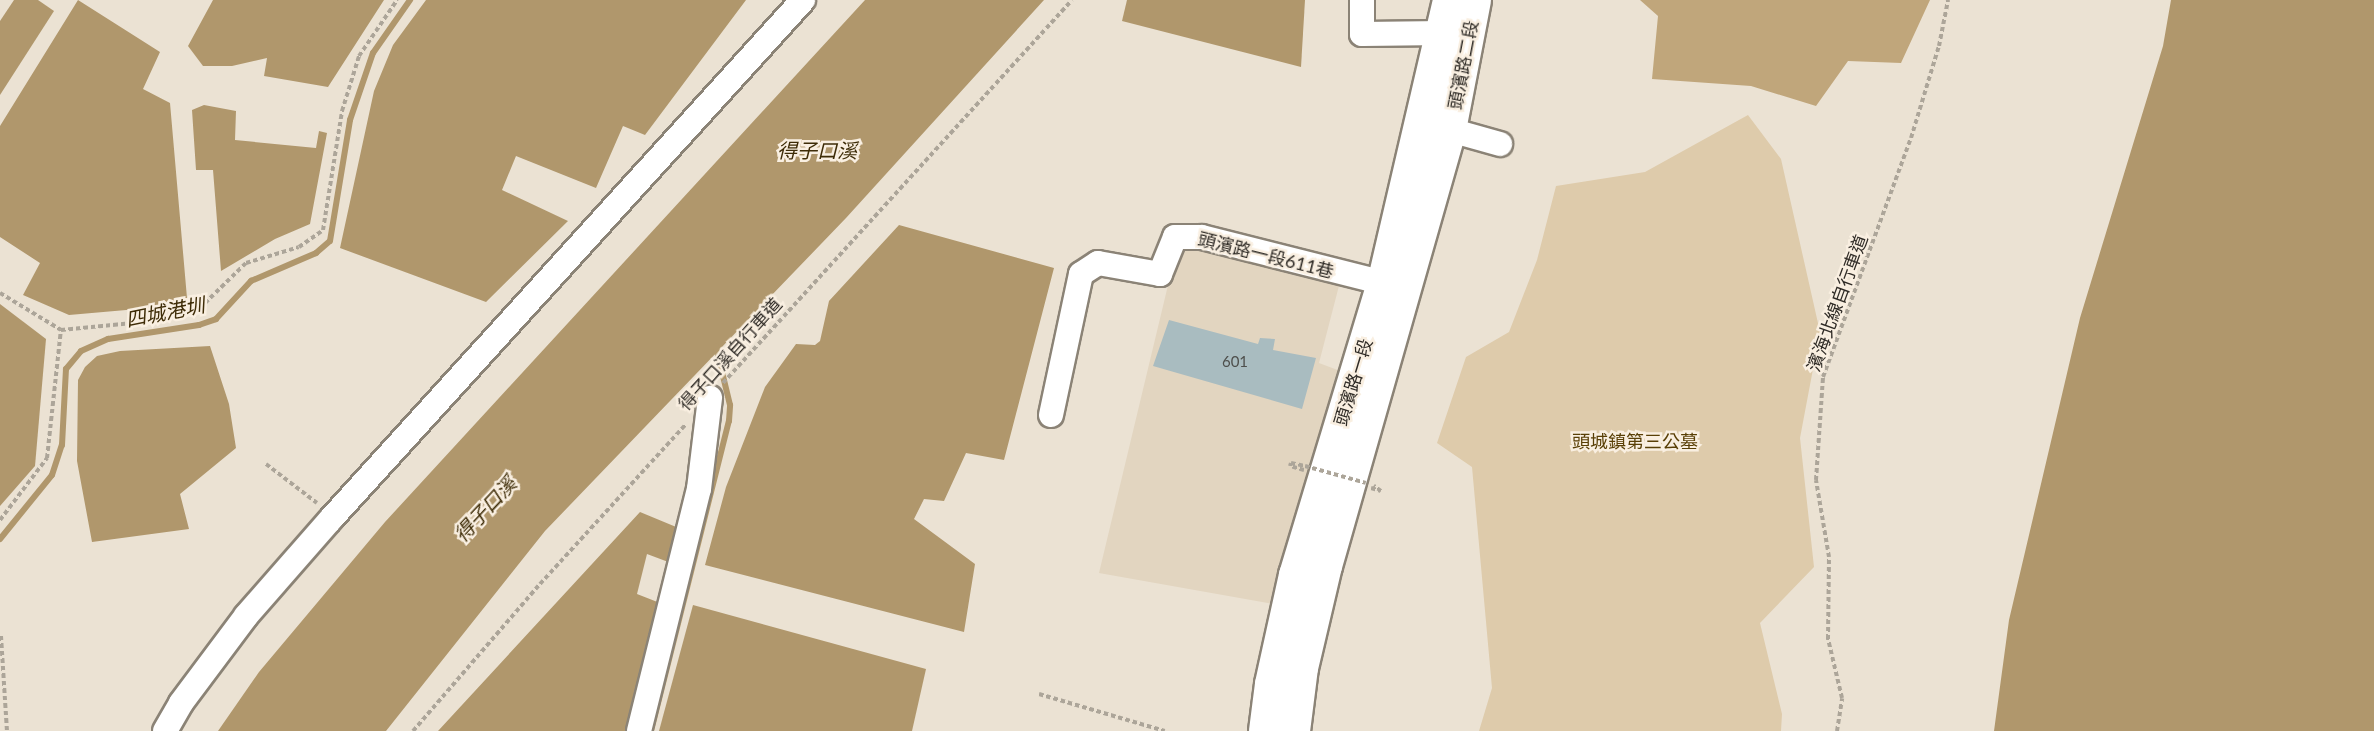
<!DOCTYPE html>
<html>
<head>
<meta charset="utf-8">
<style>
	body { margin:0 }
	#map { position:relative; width:2374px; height:731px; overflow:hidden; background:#ebe2d3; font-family:Lato,"Noto Sans TC",sans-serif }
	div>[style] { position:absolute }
	.built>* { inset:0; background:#e2d5c0 }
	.green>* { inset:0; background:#decbab }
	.forest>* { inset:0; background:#c0a67b }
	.water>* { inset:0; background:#b0976c }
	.stream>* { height:6px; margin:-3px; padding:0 3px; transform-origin:3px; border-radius:3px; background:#b0976c }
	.building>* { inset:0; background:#a9bcc0 }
	.path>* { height:4px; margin-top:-2px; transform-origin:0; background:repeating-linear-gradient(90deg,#aca599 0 4.5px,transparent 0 7.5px) }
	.roads { filter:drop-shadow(2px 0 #8b8376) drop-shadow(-2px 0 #8b8376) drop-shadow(0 2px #8b8376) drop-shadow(0 -2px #8b8376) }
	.minor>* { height:24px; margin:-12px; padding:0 12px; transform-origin:12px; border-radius:12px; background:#fff }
	.major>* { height:32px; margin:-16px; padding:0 16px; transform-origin:16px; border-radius:16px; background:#fff }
	.path-bridge>* { height:4px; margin-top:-2px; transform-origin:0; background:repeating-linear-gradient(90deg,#aca599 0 4.5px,transparent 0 7.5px) }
	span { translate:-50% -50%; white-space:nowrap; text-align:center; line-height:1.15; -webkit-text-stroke:5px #f9efe1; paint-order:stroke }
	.number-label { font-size:15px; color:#4e4f4c }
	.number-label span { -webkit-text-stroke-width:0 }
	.street-label { font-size:18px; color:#2f2b26 }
	.park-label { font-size:18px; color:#593f06 }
	.water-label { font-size:20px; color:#3e2c07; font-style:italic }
</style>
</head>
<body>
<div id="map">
	<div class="built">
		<i style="clip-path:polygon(1188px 246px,1341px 278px,1319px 363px,1343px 372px,1274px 604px,1099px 573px,1175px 256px)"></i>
	</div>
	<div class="green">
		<i style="clip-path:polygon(1748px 115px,1781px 159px,1820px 332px,1800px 438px,1814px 567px,1760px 623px,1782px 714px,1781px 731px,1479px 731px,1492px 688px,1472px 467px,1437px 443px,1466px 357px,1509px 332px,1537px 260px,1556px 186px,1645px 172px)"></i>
	</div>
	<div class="forest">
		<i style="clip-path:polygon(1640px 0,1930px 0,1901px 63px,1848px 61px,1816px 106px,1751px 86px,1652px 79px,1658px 16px)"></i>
	</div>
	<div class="water">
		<i style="clip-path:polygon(14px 0,38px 0,54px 11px,0 95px,0 21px)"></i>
		<i style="clip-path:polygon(78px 0,160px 52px,143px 89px,170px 103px,187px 298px,149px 308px,69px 315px,23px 295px,40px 263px,0 237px,0 126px)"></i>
		<i style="clip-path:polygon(213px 0,384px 0,328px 87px,264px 76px,267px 58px,232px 66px,203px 66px,188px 46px)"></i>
		<i style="clip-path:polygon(426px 0,746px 0,645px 135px,623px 126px,596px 188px,516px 156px,502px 190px,568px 221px,486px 302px,340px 248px,374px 91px,393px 45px)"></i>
		<i style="clip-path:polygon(865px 0,1044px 0,846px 218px,545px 531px,386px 731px,218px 731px,259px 672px,385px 522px)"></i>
		<i style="clip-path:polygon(1127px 0,1305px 0,1301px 67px,1122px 21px)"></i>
		<i style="clip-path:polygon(2171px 0,2374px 0,2374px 731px,1994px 731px,2009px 620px,2080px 318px,2163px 46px)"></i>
		<i style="clip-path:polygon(204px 105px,236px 111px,235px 140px,316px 148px,319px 131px,327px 133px,310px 224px,275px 239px,221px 271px,213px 170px,196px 170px,192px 110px)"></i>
		<i style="clip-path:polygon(899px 225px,1054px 268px,1004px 460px,966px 453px,944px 501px,924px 499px,914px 519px,975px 564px,964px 632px,705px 565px,726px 487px,765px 387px,796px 344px,815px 345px,820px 341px,829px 301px)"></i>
		<i style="clip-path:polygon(0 304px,46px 339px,35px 466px,0 506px)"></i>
		<i style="clip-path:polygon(210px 346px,229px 404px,236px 448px,180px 494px,189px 529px,92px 542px,77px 461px,78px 380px,85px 367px,97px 356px,120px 351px)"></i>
		<i style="clip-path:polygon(640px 512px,681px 529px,671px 563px,647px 554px,637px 594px,660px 603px,629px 731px,438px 731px)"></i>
		<i style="clip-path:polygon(693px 605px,926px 669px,912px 731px,659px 731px)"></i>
	</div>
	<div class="stream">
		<i style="left:0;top:539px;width:82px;rotate:-50.9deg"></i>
		<i style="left:52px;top:475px;width:32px;rotate:-72deg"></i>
		<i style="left:62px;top:445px;width:76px;rotate:-87deg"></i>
		<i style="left:66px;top:369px;width:23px;rotate:-50deg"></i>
		<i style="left:81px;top:351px;width:30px;rotate:-24deg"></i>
		<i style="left:108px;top:339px;width:92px;rotate:-8.7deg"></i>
		<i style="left:199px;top:325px;width:18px;rotate:-19deg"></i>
		<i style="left:216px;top:319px;width:52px;rotate:-47.4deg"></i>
		<i style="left:251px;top:281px;width:71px;rotate:-23.3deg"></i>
		<i style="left:316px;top:253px;width:18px;rotate:-41deg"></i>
		<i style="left:330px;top:241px;width:123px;rotate:-80.6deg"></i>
		<i style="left:350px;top:120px;width:71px;rotate:-71.1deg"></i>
		<i style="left:373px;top:53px;width:65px;rotate:-55.1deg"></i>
		<i style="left:651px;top:731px;width:320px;rotate:-75.9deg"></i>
		<i style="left:729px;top:421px;width:16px;rotate:-86deg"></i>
		<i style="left:730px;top:405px;width:60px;rotate:-103.6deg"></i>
	</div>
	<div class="building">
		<i style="clip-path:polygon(1169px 320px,1258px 344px,1260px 338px,1275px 339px,1273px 350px,1316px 358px,1302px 409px,1153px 366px)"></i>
	</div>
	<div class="path">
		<i style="left:0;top:293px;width:71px;rotate:31.2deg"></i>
		<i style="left:723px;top:383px;width:518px;rotate:-47.66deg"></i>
		<i style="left:266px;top:464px;width:64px;rotate:37.4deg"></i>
		<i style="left:1304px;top:470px;width:15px;rotate:-164deg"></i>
		<i style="left:1290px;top:466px;width:3px;rotate:-72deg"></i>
		<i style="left:1291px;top:463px;width:14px;rotate:12deg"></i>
		<i style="left:1371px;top:488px;width:10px;rotate:17deg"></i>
		<i style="left:1381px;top:491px;width:9px;rotate:-144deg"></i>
		<i style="left:0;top:520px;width:78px;rotate:-52.8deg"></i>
		<i style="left:47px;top:458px;width:129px;rotate:-83.8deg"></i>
		<i style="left:61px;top:330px;width:72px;rotate:-5.6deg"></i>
		<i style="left:133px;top:323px;width:75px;rotate:-15.5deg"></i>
		<i style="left:205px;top:303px;width:57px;rotate:-44.3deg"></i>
		<i style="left:246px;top:263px;width:55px;rotate:-16.8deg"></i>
		<i style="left:299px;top:247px;width:29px;rotate:-35deg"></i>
		<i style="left:323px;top:230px;width:121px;rotate:-80.9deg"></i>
		<i style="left:342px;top:111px;width:58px;rotate:-72.8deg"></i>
		<i style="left:359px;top:56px;width:68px;rotate:-55.8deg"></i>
		<i style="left:1px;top:636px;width:95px;rotate:86.4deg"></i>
		<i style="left:1039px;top:694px;width:131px;rotate:16.4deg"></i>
		<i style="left:413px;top:731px;width:194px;rotate:-49.2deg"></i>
		<i style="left:540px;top:584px;width:217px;rotate:-47.6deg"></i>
		<i style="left:1837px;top:731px;width:33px;rotate:-81deg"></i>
		<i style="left:1842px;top:698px;width:61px;rotate:-103.3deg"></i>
		<i style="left:1828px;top:639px;width:82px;rotate:-89.3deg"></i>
		<i style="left:1829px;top:557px;width:78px;rotate:-99.6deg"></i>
		<i style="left:1816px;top:480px;width:103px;rotate:-86.1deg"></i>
		<i style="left:1823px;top:377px;width:255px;rotate:-69.8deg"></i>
		<i style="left:1911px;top:138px;width:96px;rotate:-73.1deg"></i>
		<i style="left:1939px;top:46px;width:47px;rotate:-78.9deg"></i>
	</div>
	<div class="roads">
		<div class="minor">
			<i style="left:1362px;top:0;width:34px;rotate:90deg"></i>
			<i style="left:1362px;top:34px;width:82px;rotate:-0.7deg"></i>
			<i style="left:1450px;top:130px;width:52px;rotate:15.6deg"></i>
			<i style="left:1051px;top:415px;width:144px;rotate:-78deg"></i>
			<i style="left:1081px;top:274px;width:20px;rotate:-33deg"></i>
			<i style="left:1098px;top:263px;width:63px;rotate:10.1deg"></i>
			<i style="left:1160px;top:274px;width:40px;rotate:-68deg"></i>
			<i style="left:1175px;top:237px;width:27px"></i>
			<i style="left:1202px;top:237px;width:203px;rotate:14.2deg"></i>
			<i style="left:165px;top:731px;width:32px;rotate:-60deg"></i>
			<i style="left:181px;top:703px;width:109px;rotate:-53.2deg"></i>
			<i style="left:246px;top:616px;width:128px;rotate:-48.8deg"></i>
			<i style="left:330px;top:520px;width:703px;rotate:-47.71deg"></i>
			<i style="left:639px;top:731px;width:249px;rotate:-76.1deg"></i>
			<i style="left:699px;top:489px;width:92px;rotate:-83.1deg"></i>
		</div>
		<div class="major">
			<i style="left:1265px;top:731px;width:47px;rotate:-82.7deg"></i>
			<i style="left:1271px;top:684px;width:112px;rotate:-77.6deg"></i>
			<i style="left:1295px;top:575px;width:304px;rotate:-73.2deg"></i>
			<i style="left:1383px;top:284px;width:292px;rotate:-76.9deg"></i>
			<i style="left:1294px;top:731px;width:64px;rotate:-82.8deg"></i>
			<i style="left:1302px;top:668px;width:105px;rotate:-76.8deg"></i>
			<i style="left:1326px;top:566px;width:453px;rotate:-74.1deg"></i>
			<i style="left:1450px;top:130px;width:132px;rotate:-79.1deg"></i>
		</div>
	</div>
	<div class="path-bridge">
		<i style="left:1305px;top:466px;width:63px;rotate:15.6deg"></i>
	</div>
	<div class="number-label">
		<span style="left:1235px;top:362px">601</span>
	</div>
	<div class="street-label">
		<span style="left:1463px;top:65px;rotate:-79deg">頭濱路二段</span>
		<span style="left:1266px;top:255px;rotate:14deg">頭濱路一段611巷</span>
		<span style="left:1837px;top:303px;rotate:-70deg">濱海北線自行車道</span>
		<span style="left:730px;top:354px;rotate:-48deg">得子口溪自行車道</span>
		<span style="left:1353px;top:382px;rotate:-73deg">頭濱路一段</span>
	</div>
	<div class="park-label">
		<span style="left:1635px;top:441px">頭城鎮第三公墓</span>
	</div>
	<div class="water-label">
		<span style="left:817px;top:150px">得子口溪</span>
		<span style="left:165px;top:312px;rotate:-11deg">四城港圳</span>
		<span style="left:485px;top:509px;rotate:-47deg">得子口溪</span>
	</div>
</div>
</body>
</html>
